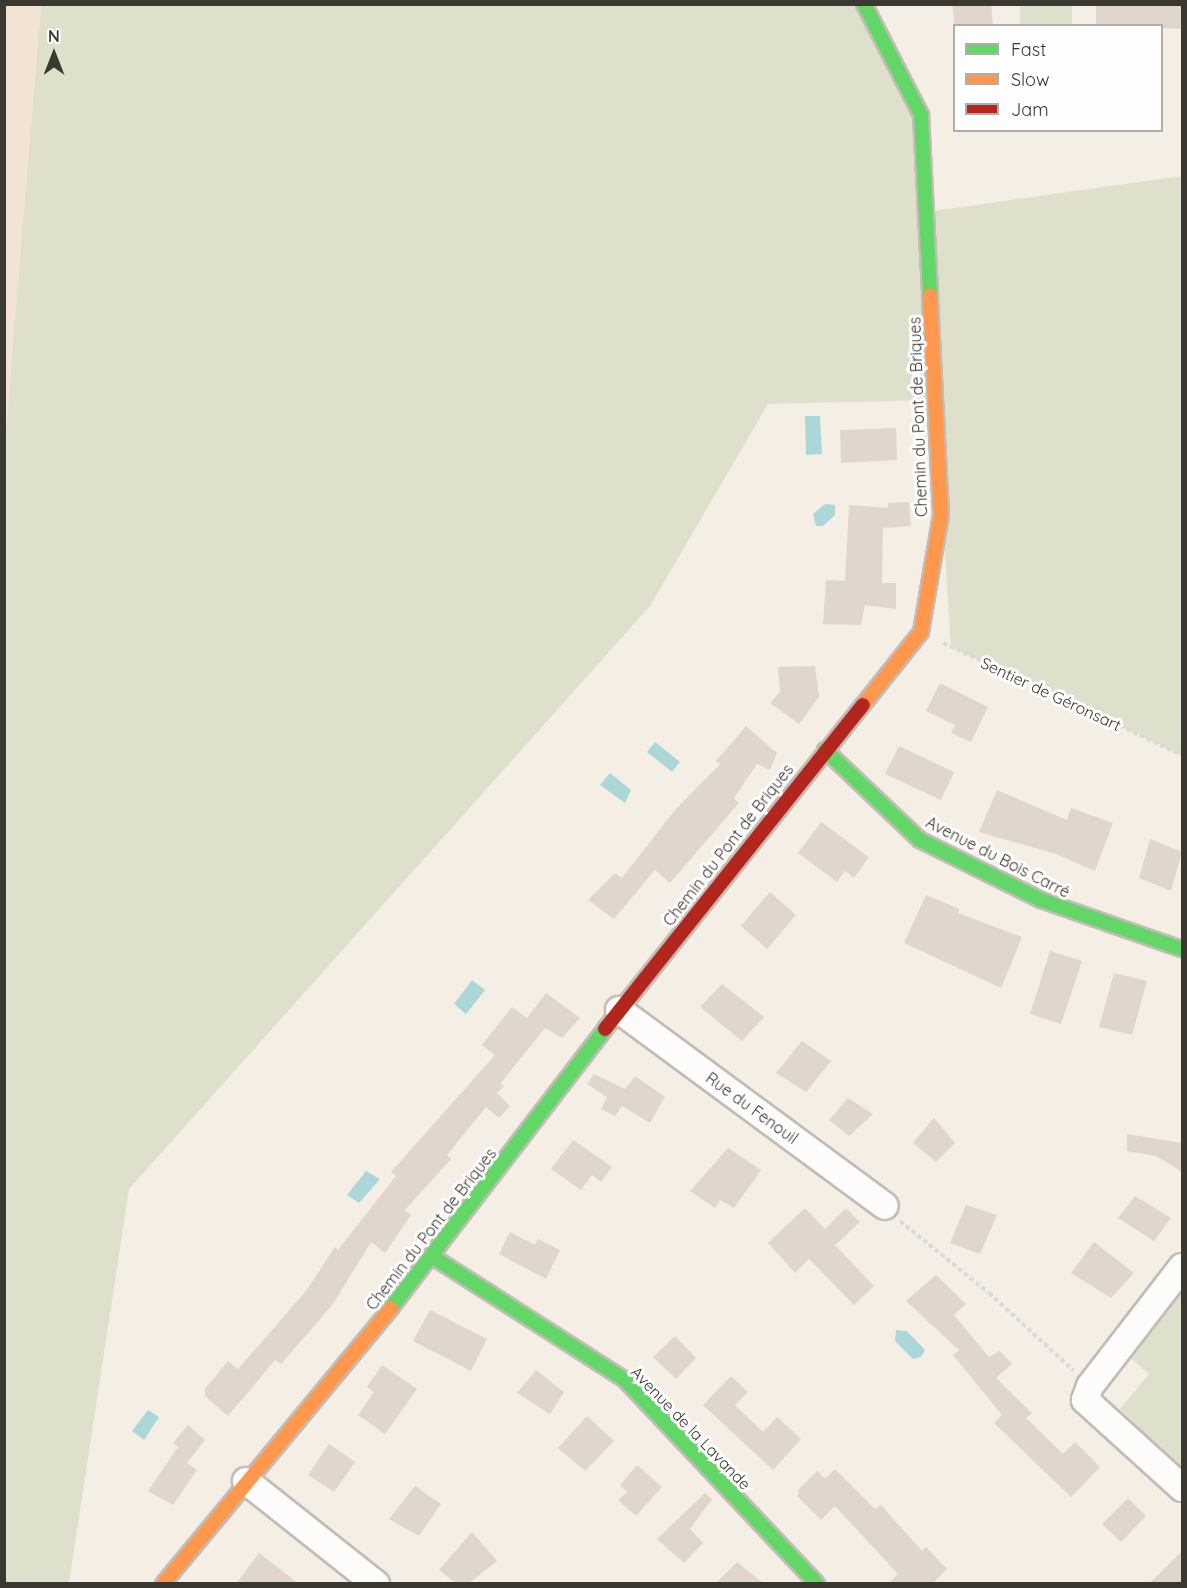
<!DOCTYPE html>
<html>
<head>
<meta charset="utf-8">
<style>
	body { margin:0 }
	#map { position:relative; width:1187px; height:1588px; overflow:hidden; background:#f5eee5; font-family:Quicksand,sans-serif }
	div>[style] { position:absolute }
	.built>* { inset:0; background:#f1e4d5 }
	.green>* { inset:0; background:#dfe0cb }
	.water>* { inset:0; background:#acd7d8 }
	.building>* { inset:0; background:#e0d6cb }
	.path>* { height:4px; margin-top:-2px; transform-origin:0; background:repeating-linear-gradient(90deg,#dcdad8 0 4.5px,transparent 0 7.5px) }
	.roads { filter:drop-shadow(2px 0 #c2bcb6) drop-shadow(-2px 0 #c2bcb6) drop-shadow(0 2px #c2bcb6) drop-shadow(0 -2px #c2bcb6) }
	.street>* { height:26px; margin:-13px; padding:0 13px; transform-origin:13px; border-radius:13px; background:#fefcfb }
	.fast>* { height:14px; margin:-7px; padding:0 7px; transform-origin:7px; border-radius:7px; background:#63d668 }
	.slow>* { height:14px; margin:-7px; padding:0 7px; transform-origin:7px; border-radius:7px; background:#ff974d }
	.jam>* { height:14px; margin:-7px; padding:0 7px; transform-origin:7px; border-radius:7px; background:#b3261e }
	span { translate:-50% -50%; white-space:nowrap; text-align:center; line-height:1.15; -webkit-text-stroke:6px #fefefe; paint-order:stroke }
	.street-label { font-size:16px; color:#3b3731 }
	.frame { position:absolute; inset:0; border:6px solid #3b3731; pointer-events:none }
	.legend { position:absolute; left:953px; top:24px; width:210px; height:108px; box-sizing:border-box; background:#fefefe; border:2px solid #b0aeac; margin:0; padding:8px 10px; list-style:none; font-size:18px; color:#3b3731 }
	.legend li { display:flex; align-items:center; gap:12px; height:30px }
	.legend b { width:30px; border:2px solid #b0aeac }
	.north { position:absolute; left:24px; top:24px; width:60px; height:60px; -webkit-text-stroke:4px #fefefe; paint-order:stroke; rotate:0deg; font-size:16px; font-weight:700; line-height:24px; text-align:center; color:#3b3731 }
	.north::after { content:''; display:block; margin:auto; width:21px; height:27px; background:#3b3731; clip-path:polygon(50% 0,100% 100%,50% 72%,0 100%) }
</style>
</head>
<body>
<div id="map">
	<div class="built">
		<i style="clip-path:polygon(5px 5px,41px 5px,5px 455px)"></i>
	</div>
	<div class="green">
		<i style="clip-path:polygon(41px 5px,864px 5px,921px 115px,926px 212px,1182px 176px,1182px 755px,951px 647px,935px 400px,768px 404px,650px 606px,129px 1189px,69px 1583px,5px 1584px,4px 455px)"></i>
		<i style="clip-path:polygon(1020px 5px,1072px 5px,1072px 25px,1020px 25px)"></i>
		<i style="clip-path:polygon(1182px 1286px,1182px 1470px,1120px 1409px,1149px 1374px,1128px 1356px)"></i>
	</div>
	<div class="water">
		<i style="clip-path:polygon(805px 416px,820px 416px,822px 454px,806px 455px)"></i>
		<i style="clip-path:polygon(825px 504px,835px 505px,835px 515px,823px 526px,816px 526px,813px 514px)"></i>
		<i style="clip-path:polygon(655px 742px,680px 762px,672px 772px,647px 752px)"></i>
		<i style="clip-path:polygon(610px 773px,631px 790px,625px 803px,600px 785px)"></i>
		<i style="clip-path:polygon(472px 980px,485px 990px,466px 1014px,454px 1004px)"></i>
		<i style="clip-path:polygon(366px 1171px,380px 1179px,359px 1203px,347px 1195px)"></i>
		<i style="clip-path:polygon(896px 1330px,907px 1331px,925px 1350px,921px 1357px,913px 1359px,895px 1341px)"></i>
		<i style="clip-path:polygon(148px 1410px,159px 1417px,144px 1440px,132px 1431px)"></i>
	</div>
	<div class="building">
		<i style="clip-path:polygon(952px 4px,991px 4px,993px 26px,955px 26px)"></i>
		<i style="clip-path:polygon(1096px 4px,1182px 4px,1182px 29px,1096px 26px)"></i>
		<i style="clip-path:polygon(896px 428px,897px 460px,841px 463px,840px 430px)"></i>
		<i style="clip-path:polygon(909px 502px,911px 526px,883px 528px,882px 583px,896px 583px,896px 609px,865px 605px,861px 625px,823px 624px,826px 580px,845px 581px,849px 505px,888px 508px,888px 503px)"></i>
		<i style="clip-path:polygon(815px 666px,819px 697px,799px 724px,770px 703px,780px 692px,778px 667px)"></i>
		<i style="clip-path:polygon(940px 683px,988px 707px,971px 742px,951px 733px,955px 725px,926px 711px)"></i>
		<i style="clip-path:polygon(746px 726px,777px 753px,770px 770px,757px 764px,734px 798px,739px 803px,670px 883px,655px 870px,614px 919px,588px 900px,615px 873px,622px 878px,675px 810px,720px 764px,716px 761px)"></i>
		<i style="clip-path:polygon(899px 746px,954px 772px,941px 800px,885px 774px)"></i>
		<i style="clip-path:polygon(997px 790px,1067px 820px,1071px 808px,1113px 823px,1095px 871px,1056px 854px,979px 832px)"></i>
		<i style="clip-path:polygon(821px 822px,869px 857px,854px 878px,845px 871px,837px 882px,798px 853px)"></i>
		<i style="clip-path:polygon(1150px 839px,1182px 852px,1171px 891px,1139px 878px)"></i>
		<i style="clip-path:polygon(770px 892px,796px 915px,767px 949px,741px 926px)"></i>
		<i style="clip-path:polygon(926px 895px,959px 909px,958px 913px,1022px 937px,1001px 988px,904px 943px)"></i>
		<i style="clip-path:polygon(1050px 951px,1082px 961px,1061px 1024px,1030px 1014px)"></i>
		<i style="clip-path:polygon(1114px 973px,1147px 981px,1132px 1035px,1099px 1027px)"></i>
		<i style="clip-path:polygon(722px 984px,764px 1017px,742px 1041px,700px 1007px)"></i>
		<i style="clip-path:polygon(546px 993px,580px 1018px,562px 1038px,545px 1028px,500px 1084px,504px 1086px,497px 1093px,510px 1106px,499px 1118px,486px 1107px,447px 1155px,451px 1159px,405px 1210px,411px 1215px,385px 1253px,371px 1242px,333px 1304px,281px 1364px,275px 1360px,228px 1416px,205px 1396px,205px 1389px,228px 1361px,238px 1369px,306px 1291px,335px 1247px,338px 1250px,396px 1176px,391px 1172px,495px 1055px,482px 1045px,512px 1007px,527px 1018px)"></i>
		<i style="clip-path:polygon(802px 1041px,831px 1061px,806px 1092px,776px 1073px)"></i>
		<i style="clip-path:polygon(594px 1074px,625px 1089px,635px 1076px,665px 1097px,650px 1123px,622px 1106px,615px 1116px,601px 1109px,607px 1097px,587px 1084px)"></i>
		<i style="clip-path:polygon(848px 1098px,873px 1114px,849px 1136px,829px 1120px)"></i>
		<i style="clip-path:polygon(934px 1118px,955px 1143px,936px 1162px,913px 1143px)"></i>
		<i style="clip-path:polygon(1127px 1134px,1182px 1143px,1182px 1172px,1156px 1156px,1127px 1151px)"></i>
		<i style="clip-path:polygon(573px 1140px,612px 1167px,601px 1182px,592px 1175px,581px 1190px,551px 1169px)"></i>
		<i style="clip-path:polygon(728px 1148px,761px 1170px,734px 1208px,720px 1200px,715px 1208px,690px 1191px)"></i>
		<i style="clip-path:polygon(1135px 1196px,1171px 1218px,1154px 1241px,1118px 1218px)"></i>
		<i style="clip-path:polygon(966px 1205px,997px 1215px,980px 1254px,950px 1243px)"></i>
		<i style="clip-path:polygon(805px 1208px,825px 1229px,846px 1208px,860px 1222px,835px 1245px,874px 1286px,854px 1305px,809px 1259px,795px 1273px,768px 1243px)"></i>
		<i style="clip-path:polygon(510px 1232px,535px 1245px,538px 1239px,560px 1250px,546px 1279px,499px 1254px)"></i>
		<i style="clip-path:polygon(1094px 1242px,1134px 1273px,1111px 1298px,1071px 1273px)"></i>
		<i style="clip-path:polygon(936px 1275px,966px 1304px,954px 1315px,989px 1357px,1000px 1351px,1012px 1364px,996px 1378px,1032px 1413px,1026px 1418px,1063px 1454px,1075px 1442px,1100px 1467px,1071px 1497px,994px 1423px,1002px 1415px,953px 1355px,959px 1350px,906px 1301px)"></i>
		<i style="clip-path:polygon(430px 1310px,487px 1339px,471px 1371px,413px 1341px)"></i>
		<i style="clip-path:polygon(675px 1336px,696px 1358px,676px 1379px,653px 1357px)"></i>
		<i style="clip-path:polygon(382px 1365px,417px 1389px,385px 1434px,358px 1415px,374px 1392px,367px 1387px)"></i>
		<i style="clip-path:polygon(536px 1370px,564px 1392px,550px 1414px,517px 1393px)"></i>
		<i style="clip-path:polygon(731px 1376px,748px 1392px,735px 1405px,763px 1432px,777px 1417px,801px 1439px,773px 1470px,703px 1405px)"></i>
		<i style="clip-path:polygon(587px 1416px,614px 1441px,585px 1471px,558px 1448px)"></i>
		<i style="clip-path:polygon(188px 1425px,205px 1440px,187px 1463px,197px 1470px,173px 1505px,148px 1491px,178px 1447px,173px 1443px)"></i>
		<i style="clip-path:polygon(329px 1444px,355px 1462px,334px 1492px,308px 1475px)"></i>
		<i style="clip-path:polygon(637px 1465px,662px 1487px,636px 1516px,618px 1500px,627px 1492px,620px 1485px)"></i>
		<i style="clip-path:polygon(835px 1469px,875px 1509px,881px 1505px,922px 1551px,926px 1547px,947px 1569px,932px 1584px,888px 1584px,898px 1574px,835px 1506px,821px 1520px,798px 1497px,798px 1490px,817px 1471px,825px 1479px)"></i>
		<i style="clip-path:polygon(415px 1486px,441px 1504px,419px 1536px,389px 1519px)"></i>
		<i style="clip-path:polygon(705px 1493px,712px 1499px,690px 1529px,703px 1543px,684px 1563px,657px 1539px)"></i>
		<i style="clip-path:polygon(1128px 1498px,1146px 1516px,1121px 1542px,1102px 1524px)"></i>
		<i style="clip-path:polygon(472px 1532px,497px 1561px,468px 1584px,457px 1584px,439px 1570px)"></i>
		<i style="clip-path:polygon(1182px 1551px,1182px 1584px,1149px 1584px)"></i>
		<i style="clip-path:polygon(259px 1553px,299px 1584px,236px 1584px)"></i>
		<i style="clip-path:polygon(737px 1562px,764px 1584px,715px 1584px)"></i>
	</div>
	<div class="path">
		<i style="left:943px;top:643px;width:264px;rotate:25.1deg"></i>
		<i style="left:900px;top:1221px;width:114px;rotate:39deg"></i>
		<i style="left:989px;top:1293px;width:115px;rotate:42.5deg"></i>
	</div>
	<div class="roads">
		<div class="street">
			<i style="left:619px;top:1010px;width:330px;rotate:36.4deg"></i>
			<i style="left:1182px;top:1267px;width:150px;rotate:127.7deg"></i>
			<i style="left:1090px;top:1386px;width:15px;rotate:110deg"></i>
			<i style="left:1085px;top:1400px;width:131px;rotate:42.2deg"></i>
			<i style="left:246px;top:1481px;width:166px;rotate:38.4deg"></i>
		</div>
		<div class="fast">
			<i style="left:864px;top:4px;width:125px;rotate:62.8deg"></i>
			<i style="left:921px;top:115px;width:180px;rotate:87.1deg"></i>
			<i style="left:825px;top:750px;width:131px;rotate:43.5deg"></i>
			<i style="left:920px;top:840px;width:135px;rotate:26.4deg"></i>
			<i style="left:1041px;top:900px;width:149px;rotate:19.2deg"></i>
			<i style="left:433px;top:1257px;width:228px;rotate:32.6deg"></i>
			<i style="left:625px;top:1380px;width:280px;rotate:46.7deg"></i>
			<i style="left:391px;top:1308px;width:352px;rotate:-52.5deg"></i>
		</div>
		<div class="slow">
			<i style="left:863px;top:705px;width:93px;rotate:-51.5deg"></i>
			<i style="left:921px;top:632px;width:119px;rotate:-80.3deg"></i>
			<i style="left:941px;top:515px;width:220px;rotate:-92.9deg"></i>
			<i style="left:163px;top:1584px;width:358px;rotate:-50.4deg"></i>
		</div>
		<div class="jam">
			<i style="left:605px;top:1029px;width:414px;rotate:-51.5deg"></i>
		</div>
	</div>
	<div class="street-label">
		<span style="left:918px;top:417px;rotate:-92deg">Chemin du Pont de Briques</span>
		<span style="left:1051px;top:694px;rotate:25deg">Sentier de Géronsart</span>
		<span style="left:728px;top:845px;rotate:-52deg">Chemin du Pont de Briques</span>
		<span style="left:998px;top:857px;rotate:27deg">Avenue du Bois Carré</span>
		<span style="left:752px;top:1108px;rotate:36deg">Rue du Fenouil</span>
		<span style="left:431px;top:1229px;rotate:-52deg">Chemin du Pont de Briques</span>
		<span style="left:691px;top:1428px;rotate:46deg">Avenue de la Lavande</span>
	</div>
	<div class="frame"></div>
	<ul class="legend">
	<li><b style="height:8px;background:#63d668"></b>Fast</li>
	<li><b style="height:8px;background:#ff974d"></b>Slow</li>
	<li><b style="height:8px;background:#b3261e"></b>Jam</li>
	</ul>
	<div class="north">N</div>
</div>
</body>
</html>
